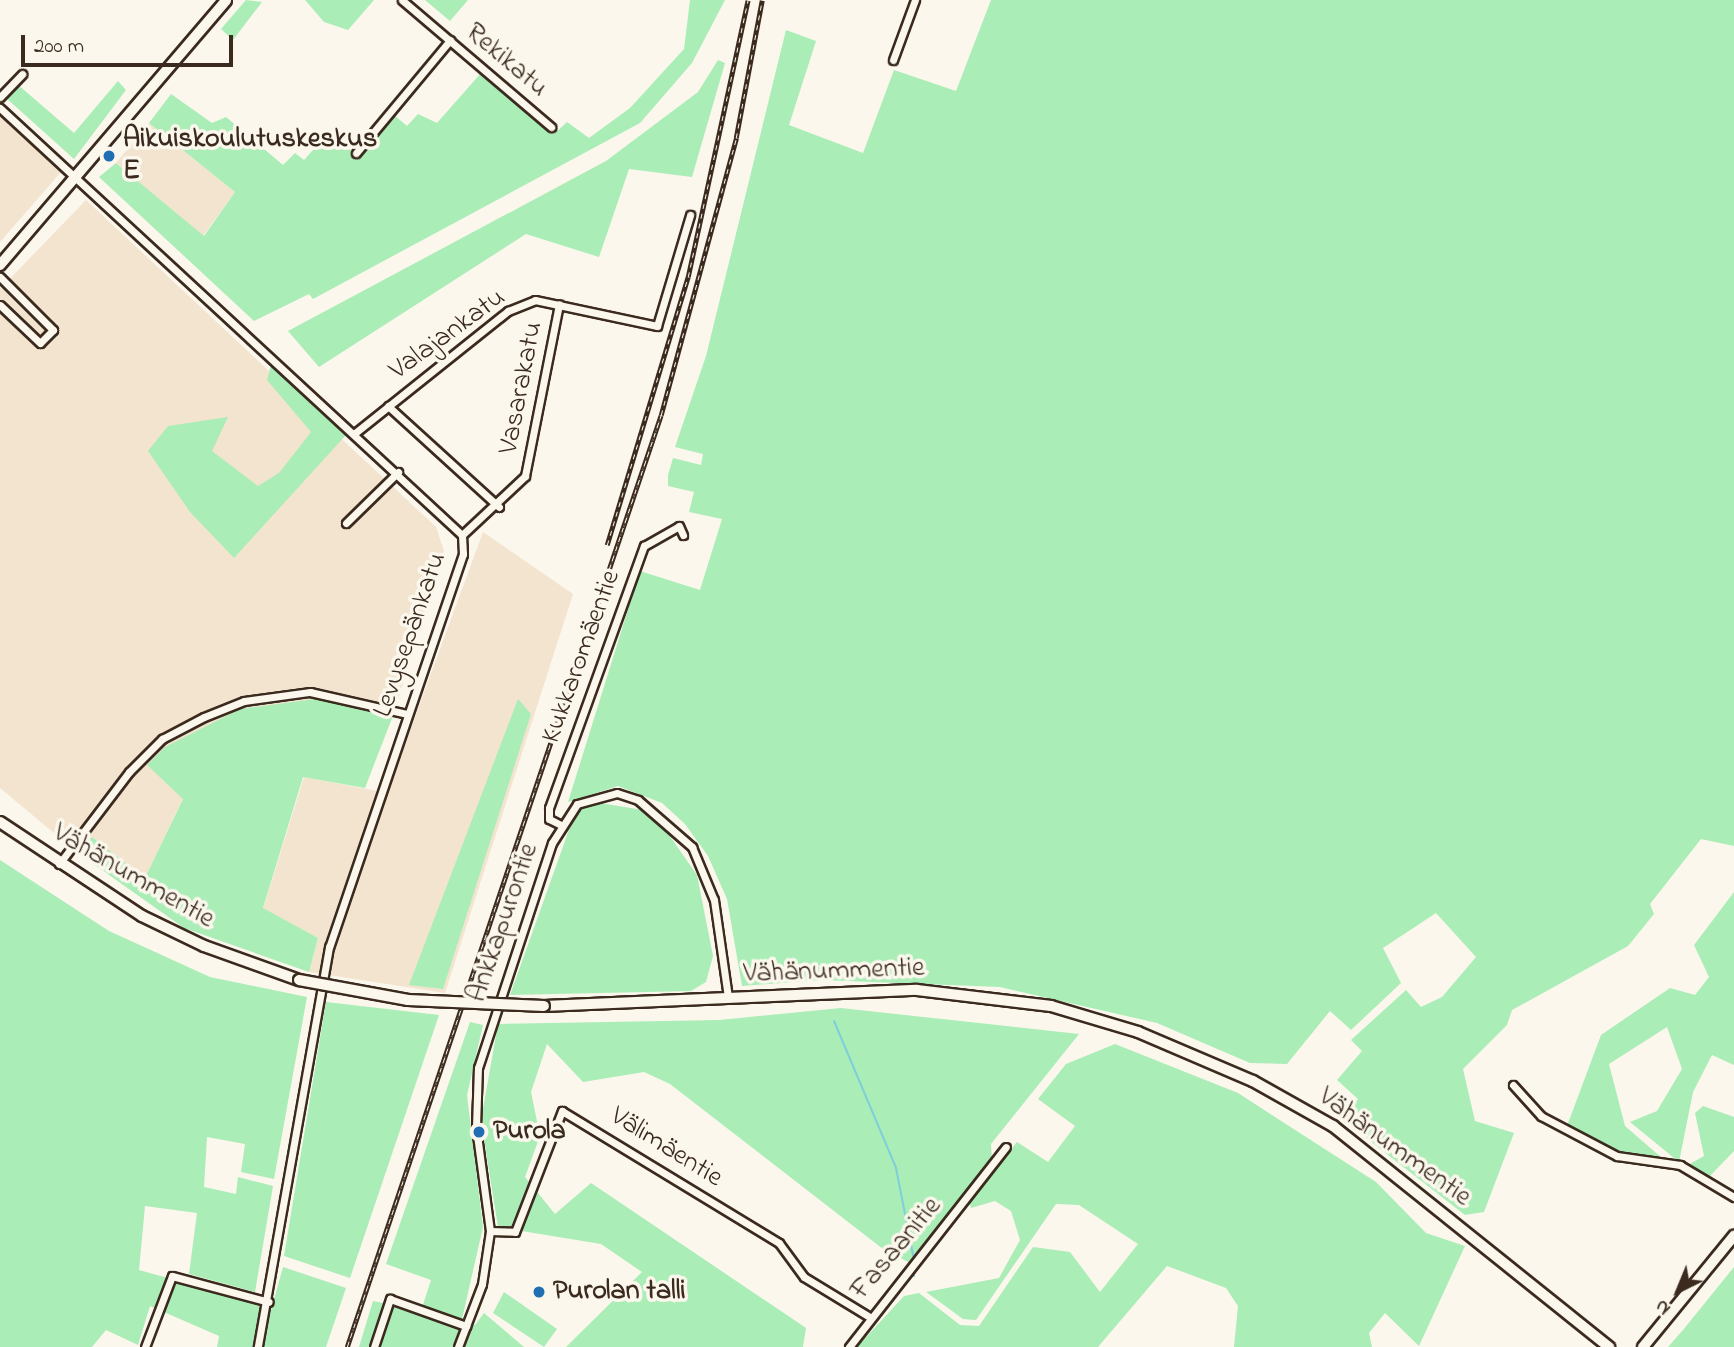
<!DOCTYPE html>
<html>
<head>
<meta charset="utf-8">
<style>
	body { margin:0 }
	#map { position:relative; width:1734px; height:1347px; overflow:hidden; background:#fbf7ec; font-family:"Indie Flower",sans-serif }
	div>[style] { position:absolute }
	.built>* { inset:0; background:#f3e4d0 }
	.green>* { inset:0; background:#aaedb7 }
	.stream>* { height:2px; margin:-1px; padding:0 1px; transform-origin:1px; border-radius:1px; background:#7fcfda }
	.roads { filter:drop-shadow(2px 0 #3b2a1e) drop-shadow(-2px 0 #3b2a1e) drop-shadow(0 2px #3b2a1e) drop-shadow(0 -2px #3b2a1e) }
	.minor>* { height:7px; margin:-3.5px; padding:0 3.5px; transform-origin:3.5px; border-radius:3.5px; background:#fbf7ec }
	.tertiary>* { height:10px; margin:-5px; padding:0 5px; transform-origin:5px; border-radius:5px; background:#fbf7ec }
	.secondary>* { height:10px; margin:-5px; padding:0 5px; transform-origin:5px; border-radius:5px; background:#fbf7ec }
	.rail>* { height:4.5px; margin-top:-2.25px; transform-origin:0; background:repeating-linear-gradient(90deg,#fbf7ec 0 5px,#3b2a1e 0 10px); box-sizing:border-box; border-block:2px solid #3b2a1e }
	.bridges { filter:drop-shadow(2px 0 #3b2a1e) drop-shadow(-2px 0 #3b2a1e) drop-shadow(0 2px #3b2a1e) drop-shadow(0 -2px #3b2a1e) }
	.secondary-bridge>* { height:10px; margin:-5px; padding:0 5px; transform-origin:5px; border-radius:5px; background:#fbf7ec }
	.dots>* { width:19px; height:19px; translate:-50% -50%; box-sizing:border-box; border:4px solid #fbf7ec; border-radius:50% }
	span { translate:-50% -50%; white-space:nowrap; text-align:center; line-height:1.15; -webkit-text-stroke:7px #fbf7ec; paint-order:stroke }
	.street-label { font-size:28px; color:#3b2a1e }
	.poi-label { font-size:28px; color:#3b2a1e; font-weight:700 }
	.left { translate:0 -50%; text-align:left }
	.north { position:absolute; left:1643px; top:1256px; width:70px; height:70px; -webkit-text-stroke:5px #fbf7ec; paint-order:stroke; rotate:223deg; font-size:19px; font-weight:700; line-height:28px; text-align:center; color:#3b2a1e }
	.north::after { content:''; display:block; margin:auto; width:24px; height:32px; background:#3b2a1e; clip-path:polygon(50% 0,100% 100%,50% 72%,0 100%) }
	.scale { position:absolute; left:21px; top:35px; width:212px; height:32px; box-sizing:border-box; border:4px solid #3b2a1e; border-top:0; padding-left:9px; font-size:21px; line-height:24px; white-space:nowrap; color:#3b2a1e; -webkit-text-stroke:5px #fbf7ec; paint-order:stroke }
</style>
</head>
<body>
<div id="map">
	<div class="built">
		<i style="clip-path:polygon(0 116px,61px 172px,0 242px)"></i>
		<i style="clip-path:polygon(149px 123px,235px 192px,203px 236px,116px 163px)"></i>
		<i style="clip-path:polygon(86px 200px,436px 527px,444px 551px,394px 713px,147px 765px,183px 798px,145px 879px,92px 837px,78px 853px,0 788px,0 289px)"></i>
		<i style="clip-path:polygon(483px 532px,573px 594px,445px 993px,309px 972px,318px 938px,263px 909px,304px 777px,387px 793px)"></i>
	</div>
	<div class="green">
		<i style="clip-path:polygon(246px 0,262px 2px,233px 40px,221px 29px)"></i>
		<i style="clip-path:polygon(305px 0,374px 0,348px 30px,324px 22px)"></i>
		<i style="clip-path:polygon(425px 0,468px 0,450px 21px)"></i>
		<i style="clip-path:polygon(690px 0,725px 0,692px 63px,640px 123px,313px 299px,309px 294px,254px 321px,99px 177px,116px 163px,204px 236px,235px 192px,149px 123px,171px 94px,212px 123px,226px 117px,283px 165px,295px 153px,304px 160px,329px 132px,357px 156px,394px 115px,407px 126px,418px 114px,437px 123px,481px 73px,554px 134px,567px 122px,589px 138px,630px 108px,684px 49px)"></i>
		<i style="clip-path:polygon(991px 0,1734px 0,1734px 846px,1701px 839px,1650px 904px,1654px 914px,1628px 946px,1512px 1010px,1507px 1025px,1463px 1069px,1475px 1121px,1514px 1133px,1484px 1212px,1465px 1215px,1342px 1119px,1358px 1099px,1337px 1080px,1362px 1051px,1351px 1040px,1406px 990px,1421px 1007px,1442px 997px,1476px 957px,1436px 913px,1383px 948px,1401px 983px,1351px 1030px,1330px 1011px,1287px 1064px,1250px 1063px,1157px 1023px,1000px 987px,821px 980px,742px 986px,727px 899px,708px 856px,685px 824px,662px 803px,618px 786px,568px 802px,640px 571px,700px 590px,722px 519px,689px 512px,694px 492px,668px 486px,668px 475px,673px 458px,701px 465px,703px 454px,675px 447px,706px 356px,786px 30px,816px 41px,789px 125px,863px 153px,894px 70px,956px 91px)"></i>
		<i style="clip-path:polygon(718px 60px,725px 63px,692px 177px,629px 169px,599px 257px,526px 234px,319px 367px,288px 331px,606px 161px,698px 92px)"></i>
		<i style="clip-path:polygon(118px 81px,126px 90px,74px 159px,5px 97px,17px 84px,74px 133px)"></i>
		<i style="clip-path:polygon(271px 365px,346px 435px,234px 558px,190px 512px,148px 451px,168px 426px,228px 417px,212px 451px,258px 486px,279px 473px,311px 432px,267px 380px)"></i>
		<i style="clip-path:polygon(315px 699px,394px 713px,365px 788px,303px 777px,263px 908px,318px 938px,309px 972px,184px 928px,78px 853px,92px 837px,145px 878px,183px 799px,147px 765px,165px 747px,240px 709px)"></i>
		<i style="clip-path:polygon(518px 699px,531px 714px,443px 989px,409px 985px)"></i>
		<i style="clip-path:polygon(600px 803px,643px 810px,660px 822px,697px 875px,713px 956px,706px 982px,691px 991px,510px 995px,571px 824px,581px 809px)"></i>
		<i style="clip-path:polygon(0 860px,109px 931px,210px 977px,307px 997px,274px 1179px,241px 1172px,245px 1144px,207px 1137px,204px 1187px,236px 1194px,238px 1177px,273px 1186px,255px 1292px,189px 1274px,197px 1213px,145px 1206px,139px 1270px,265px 1305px,253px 1347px,217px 1347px,219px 1336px,150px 1306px,138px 1345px,106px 1330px,92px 1347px,0 1347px)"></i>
		<i style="clip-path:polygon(1734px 892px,1734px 1065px,1712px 1055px,1693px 1092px,1679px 1162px,1630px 1122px,1657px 1111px,1682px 1069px,1667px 1027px,1609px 1064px,1625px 1126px,1662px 1158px,1617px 1154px,1567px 1126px,1601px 1035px,1670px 988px,1695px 995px,1709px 977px,1694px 945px)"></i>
		<i style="clip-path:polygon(326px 1002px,439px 1015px,350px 1278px,284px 1256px)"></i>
		<i style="clip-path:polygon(841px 1008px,1079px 1034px,991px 1144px,992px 1162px,917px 1262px,908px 1262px,883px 1249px,670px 1084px,644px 1072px,583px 1082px,547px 1044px,531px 1092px,540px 1136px,525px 1177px,555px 1214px,591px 1183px,806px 1328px,803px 1347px,566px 1347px,642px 1272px,601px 1244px,498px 1227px,481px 1120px,498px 1024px,719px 1020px)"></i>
		<i style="clip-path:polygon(470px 1022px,483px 1025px,467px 1095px,483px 1227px,462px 1319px,475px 1325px,484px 1313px,524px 1347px,359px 1347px,373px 1301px,421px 1311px,431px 1280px,386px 1264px)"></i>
		<i style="clip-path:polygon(1115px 1044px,1238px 1093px,1376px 1182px,1426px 1233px,1465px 1246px,1419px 1346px,1385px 1313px,1369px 1333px,1372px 1347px,1234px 1347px,1238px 1306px,1226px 1288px,1167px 1266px,1098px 1347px,857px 1347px,904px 1296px,919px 1293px,960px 1325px,979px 1326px,1033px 1247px,1070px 1252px,1100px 1292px,1138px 1244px,1079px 1205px,1056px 1204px,976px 1320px,963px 1319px,926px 1292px,999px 1278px,1020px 1240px,1011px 1211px,995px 1201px,971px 1208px,969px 1201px,1017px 1142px,1048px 1162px,1075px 1126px,1038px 1099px,1066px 1064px)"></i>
		<i style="clip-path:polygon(1703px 1106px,1734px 1117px,1734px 1151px,1708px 1178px,1688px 1165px,1704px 1156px,1695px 1113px)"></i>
		<i style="clip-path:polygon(283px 1267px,346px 1288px,326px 1347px,261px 1347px)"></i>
		<i style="clip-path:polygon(1734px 1267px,1734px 1347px,1668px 1347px,1683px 1330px)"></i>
		<i style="clip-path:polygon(504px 1292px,557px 1329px,544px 1347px,493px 1313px)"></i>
	</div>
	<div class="stream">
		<i style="left:834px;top:1021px;width:160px;rotate:67.1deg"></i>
		<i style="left:896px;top:1168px;width:94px;rotate:78.9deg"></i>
		<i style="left:914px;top:1276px;width:1px;rotate:-90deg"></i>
	</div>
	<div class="roads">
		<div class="minor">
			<i style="left:402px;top:0;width:196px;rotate:40.4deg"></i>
			<i style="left:893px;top:60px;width:64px;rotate:-69.9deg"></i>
			<i style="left:0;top:97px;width:32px;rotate:-46deg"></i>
			<i style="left:0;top:108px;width:629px;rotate:42.75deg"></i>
			<i style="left:462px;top:535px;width:19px;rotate:87deg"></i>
			<i style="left:463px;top:554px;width:415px;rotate:108.8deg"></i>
			<i style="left:329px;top:947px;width:406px;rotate:100.1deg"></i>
			<i style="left:356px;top:153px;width:147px;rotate:-50.2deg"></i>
			<i style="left:0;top:277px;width:75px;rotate:45deg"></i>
			<i style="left:53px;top:330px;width:18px;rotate:135deg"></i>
			<i style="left:40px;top:343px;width:55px;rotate:-136.5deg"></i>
			<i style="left:388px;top:406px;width:150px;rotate:42.3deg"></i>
			<i style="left:355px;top:433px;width:196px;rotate:-38.6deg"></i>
			<i style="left:508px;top:311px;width:29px;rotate:-22deg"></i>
			<i style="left:535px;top:300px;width:125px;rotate:12deg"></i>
			<i style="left:657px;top:326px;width:116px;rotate:-73.4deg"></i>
			<i style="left:346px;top:523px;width:73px;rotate:-44.4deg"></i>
			<i style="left:462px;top:535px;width:86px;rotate:-43.1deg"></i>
			<i style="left:525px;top:476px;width:175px;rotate:-78.8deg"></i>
			<i style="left:561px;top:825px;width:13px;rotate:-153deg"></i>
			<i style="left:549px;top:819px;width:11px;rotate:-90deg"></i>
			<i style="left:549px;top:808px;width:279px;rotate:-70.1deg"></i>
			<i style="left:644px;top:546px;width:40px;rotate:-29.7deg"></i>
			<i style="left:679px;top:526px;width:10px;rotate:66deg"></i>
			<i style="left:59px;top:864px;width:116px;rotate:-52.7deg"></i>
			<i style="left:129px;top:772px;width:47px;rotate:-45deg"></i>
			<i style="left:162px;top:739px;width:47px;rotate:-27.6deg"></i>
			<i style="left:204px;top:717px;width:43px;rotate:-21.8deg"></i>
			<i style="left:244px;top:701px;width:67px;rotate:-7.8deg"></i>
			<i style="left:310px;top:692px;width:99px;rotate:12.8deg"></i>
			<i style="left:1513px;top:1085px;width:42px;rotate:47.9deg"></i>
			<i style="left:1541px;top:1116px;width:86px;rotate:27.8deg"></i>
			<i style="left:1617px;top:1156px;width:64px;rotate:8.1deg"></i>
			<i style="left:1680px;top:1165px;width:63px;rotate:30.7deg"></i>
			<i style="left:490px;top:1231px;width:25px;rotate:2deg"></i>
			<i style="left:515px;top:1232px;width:130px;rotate:-68.8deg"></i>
			<i style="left:562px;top:1111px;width:254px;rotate:31.3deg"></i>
			<i style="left:779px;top:1243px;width:42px;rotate:53.7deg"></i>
			<i style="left:804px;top:1277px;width:75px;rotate:31.4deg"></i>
			<i style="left:145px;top:1347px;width:76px;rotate:-69.2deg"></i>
			<i style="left:172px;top:1276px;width:100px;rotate:15deg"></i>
			<i style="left:374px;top:1347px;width:51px;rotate:-71.6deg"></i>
			<i style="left:390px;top:1299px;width:81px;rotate:19.6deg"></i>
			<i style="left:458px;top:1347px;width:67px;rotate:-69.1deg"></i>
			<i style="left:482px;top:1284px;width:54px;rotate:-81.4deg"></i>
			<i style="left:490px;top:1231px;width:105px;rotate:-97.7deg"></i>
			<i style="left:476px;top:1127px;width:59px;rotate:-88.1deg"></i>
			<i style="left:478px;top:1068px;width:237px;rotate:-71.8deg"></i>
			<i style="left:552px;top:843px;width:46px;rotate:-57.3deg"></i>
			<i style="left:577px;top:804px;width:41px;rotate:-15.4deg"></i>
			<i style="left:617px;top:793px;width:22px;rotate:18deg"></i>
			<i style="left:638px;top:800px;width:72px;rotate:41deg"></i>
			<i style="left:692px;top:847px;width:57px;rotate:67.5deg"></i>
			<i style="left:714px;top:900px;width:98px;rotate:81.8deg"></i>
			<i style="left:849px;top:1347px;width:254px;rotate:-51.9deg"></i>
		</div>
		<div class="tertiary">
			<i style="left:0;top:265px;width:348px;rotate:-49.5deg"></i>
			<i style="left:1643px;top:1347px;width:144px;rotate:-50.7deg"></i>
		</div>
		<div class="secondary">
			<i style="left:0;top:822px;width:170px;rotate:33.5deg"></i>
			<i style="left:142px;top:916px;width:69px;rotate:25.8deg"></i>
			<i style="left:204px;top:946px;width:101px;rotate:19.7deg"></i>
			<i style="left:544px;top:1006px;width:373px;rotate:-2.5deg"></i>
			<i style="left:917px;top:990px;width:135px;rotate:6.8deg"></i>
			<i style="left:1051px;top:1006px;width:91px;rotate:16.6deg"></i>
			<i style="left:1138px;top:1032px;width:125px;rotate:23.1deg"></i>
			<i style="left:1253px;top:1081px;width:92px;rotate:29.4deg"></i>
			<i style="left:1333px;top:1126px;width:354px;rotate:38.7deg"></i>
		</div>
	</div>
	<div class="rail">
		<i style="left:607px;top:545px;width:280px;rotate:-73.2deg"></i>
		<i style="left:688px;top:277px;width:283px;rotate:-77.8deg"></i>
		<i style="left:347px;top:1347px;width:983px;rotate:-71.38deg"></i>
		<i style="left:661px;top:415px;width:287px;rotate:-74.8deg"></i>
		<i style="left:736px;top:138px;width:140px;rotate:-79.3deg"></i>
	</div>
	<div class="bridges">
		<div class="secondary-bridge">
			<i style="left:299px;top:980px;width:111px;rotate:10.4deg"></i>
			<i style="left:408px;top:1000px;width:136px;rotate:2.5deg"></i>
		</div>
	</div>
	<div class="dots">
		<i style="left:109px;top:156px;background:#1f6fb2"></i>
		<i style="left:479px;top:1132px;background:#1f6fb2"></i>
		<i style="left:539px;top:1292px;background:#1f6fb2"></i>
	</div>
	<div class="street-label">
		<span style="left:506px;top:61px;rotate:40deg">Rekikatu</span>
		<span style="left:448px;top:335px;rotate:-36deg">Valajankatu</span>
		<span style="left:522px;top:388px;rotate:-79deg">Vasarakatu</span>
		<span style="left:411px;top:635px;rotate:-71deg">Levysepänkatu</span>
		<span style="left:582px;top:657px;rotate:-70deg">Kukkaromäentie</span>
		<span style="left:133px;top:877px;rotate:30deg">Vähänummentie</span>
		<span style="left:504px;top:923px;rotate:-71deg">Ankkapurontie</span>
		<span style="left:834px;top:972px;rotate:-2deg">Vähänummentie</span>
		<span style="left:666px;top:1148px;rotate:32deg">Välimäentie</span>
		<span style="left:1394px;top:1148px;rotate:36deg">Vähänummentie</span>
		<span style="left:897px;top:1249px;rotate:-50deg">Fasaanitie</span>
	</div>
	<div class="poi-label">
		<span class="left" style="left:123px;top:156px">Aikuiskoulutuskeskus<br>E</span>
		<span class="left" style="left:493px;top:1132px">Purola</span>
		<span class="left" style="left:553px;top:1292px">Purolan talli</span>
	</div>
	<div class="north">N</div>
	<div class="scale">200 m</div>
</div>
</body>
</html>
